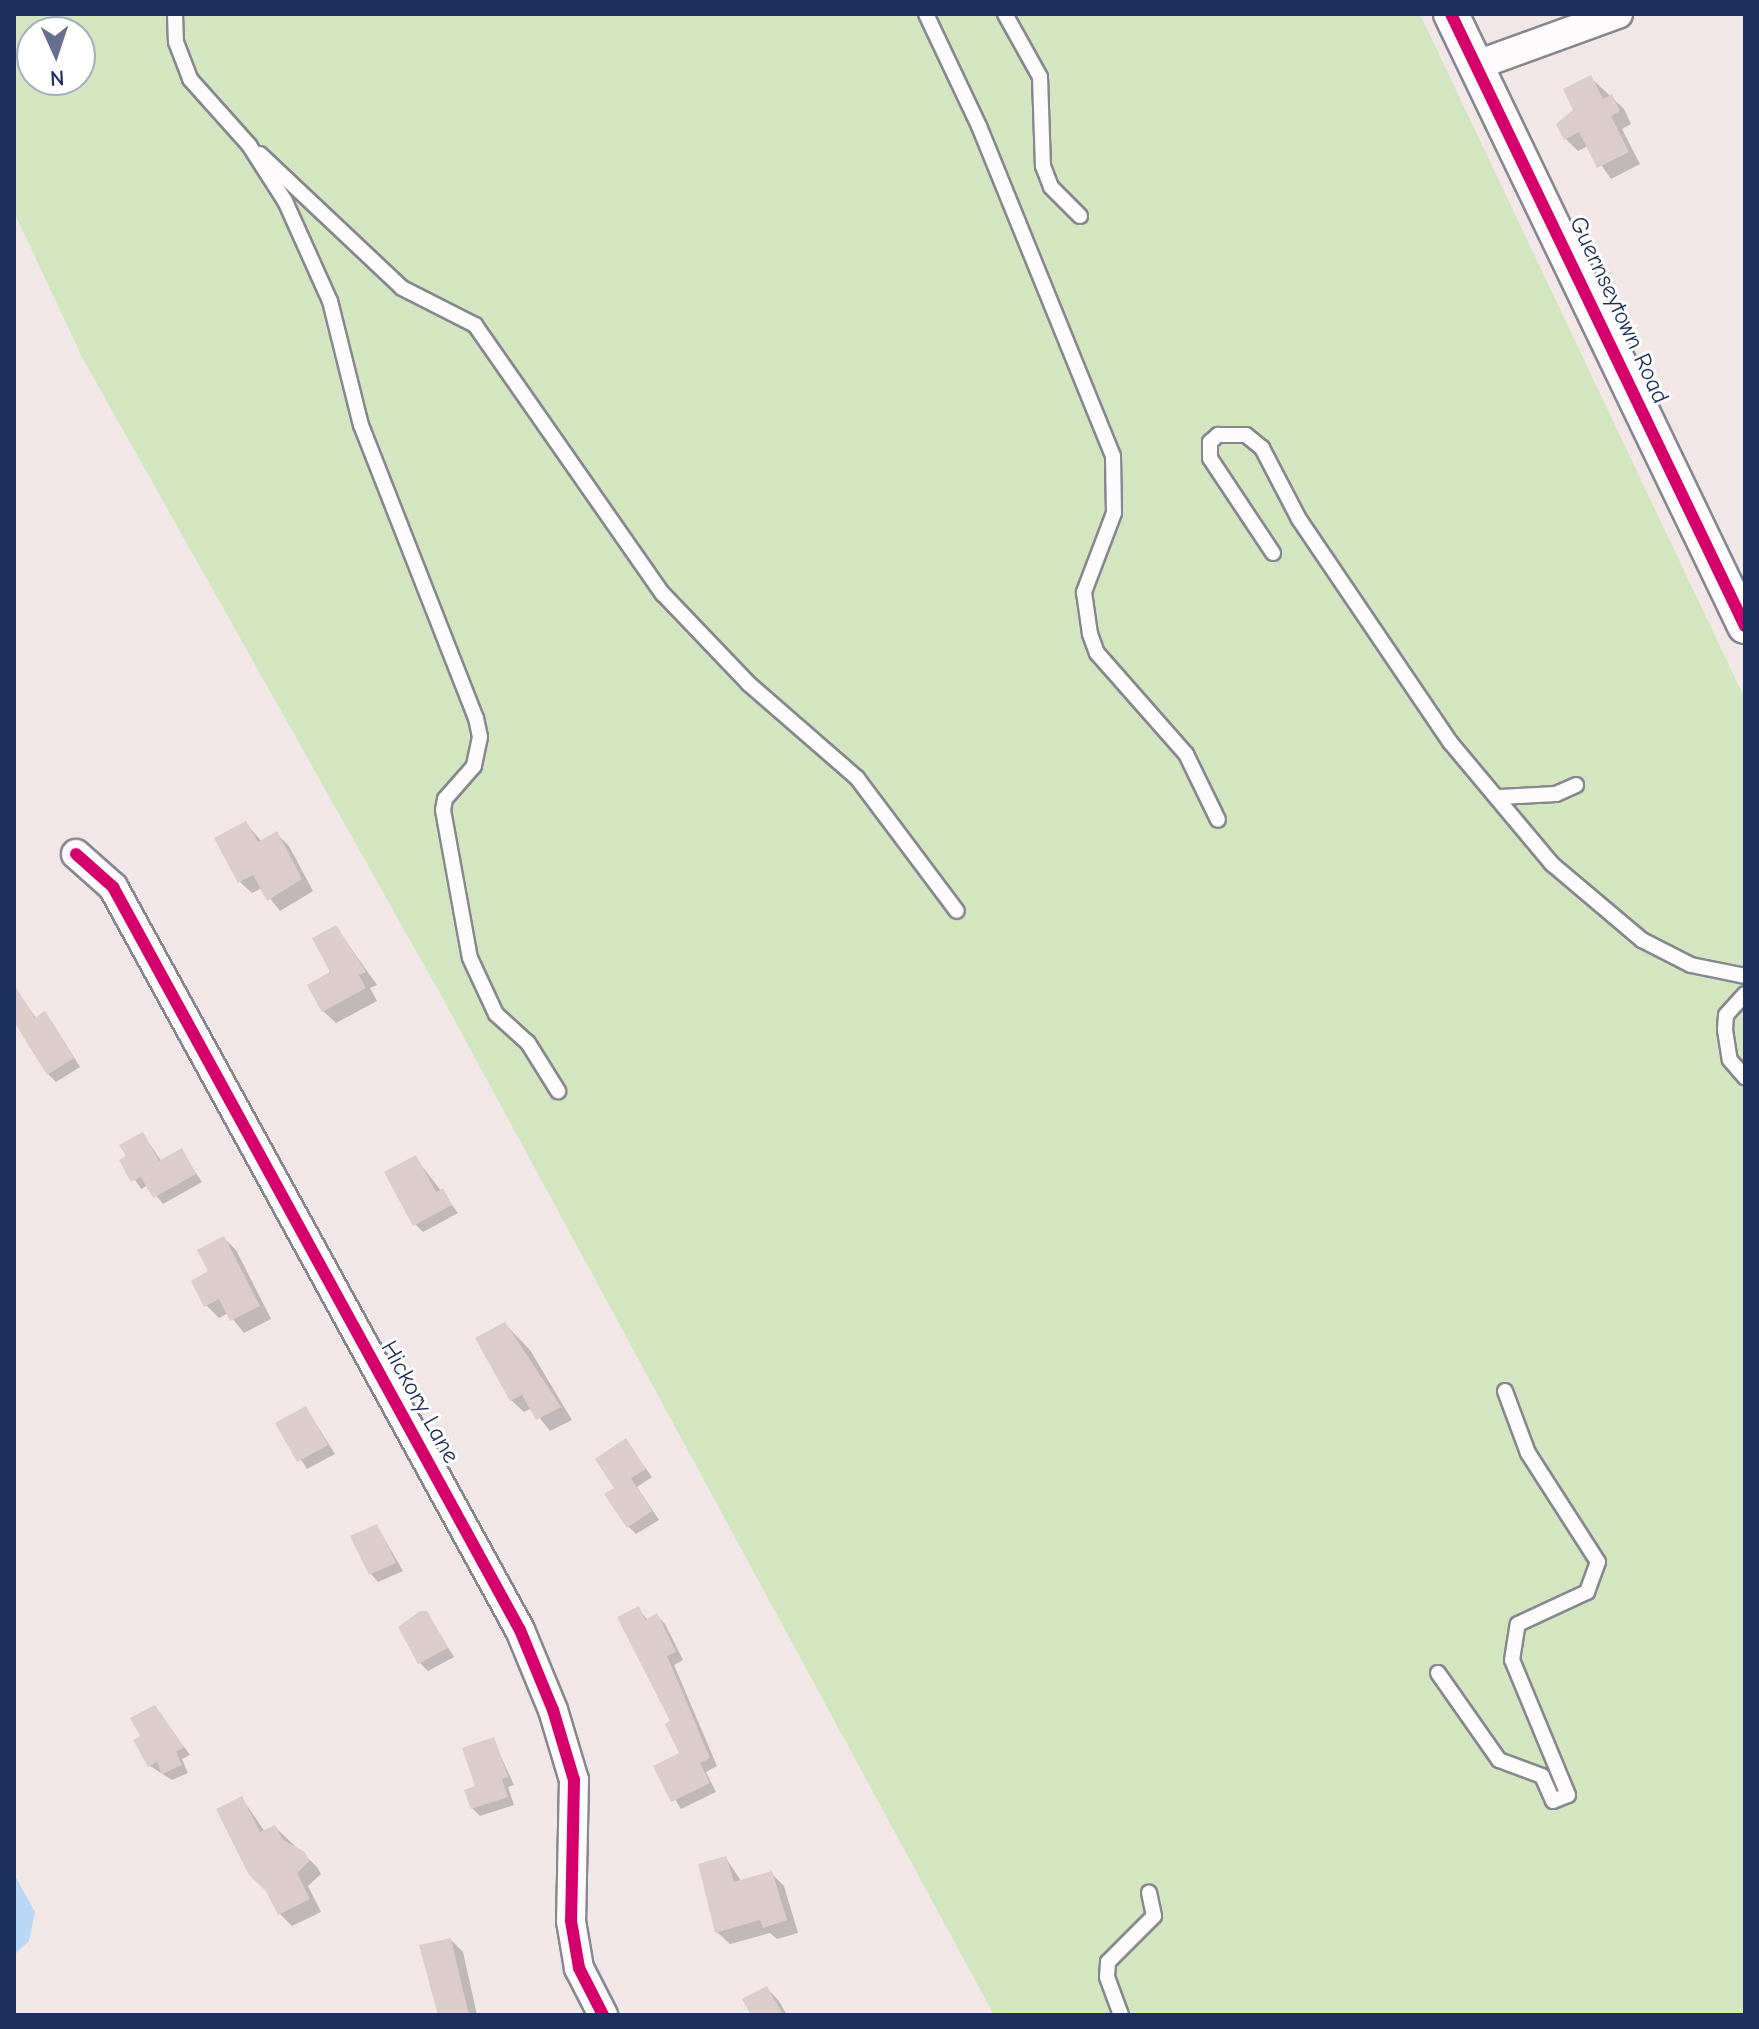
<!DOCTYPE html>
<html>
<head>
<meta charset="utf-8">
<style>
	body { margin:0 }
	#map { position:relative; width:1759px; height:2029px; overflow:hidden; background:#f1e7e7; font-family:"Comic Neue",sans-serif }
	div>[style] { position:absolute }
	.green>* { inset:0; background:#d4e6c0 }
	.water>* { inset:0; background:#b8d8f6 }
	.shadow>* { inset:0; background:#0003 }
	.building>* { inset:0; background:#dccccc }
	.roads { filter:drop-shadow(2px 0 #878790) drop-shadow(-2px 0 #878790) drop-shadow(0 2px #878790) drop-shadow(0 -2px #878790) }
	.service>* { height:14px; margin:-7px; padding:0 7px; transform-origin:7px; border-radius:7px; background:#fdfbfb }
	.minor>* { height:28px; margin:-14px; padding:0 14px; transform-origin:14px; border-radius:14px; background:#fdfbfb }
	.tertiary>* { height:34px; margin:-17px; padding:0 17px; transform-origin:17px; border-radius:17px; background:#fdfbfb }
	.cycleway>* { height:12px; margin:-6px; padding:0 6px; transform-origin:6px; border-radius:6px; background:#d6006c }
	span { translate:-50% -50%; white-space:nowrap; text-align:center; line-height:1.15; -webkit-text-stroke:6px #fff; paint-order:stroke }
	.street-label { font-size:24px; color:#1b2f5e }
	.frame { position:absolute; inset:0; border:16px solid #1b2f5e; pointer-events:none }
	.north { position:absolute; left:16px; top:16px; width:80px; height:80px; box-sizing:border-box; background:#fff; border:2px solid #a4acbf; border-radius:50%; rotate:177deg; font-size:22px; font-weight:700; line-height:32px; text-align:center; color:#1b2f5e }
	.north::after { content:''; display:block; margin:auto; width:28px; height:36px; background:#666f8e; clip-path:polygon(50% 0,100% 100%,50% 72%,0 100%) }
</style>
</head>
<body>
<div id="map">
	<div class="green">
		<i style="clip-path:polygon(evenodd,14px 14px,1420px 14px,1745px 699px,1745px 2015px,994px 2015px,443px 999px,83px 359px,14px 212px,14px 14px,32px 32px,80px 32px,80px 80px,32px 80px,32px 32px)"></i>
	</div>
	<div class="water">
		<i style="clip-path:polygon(14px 1874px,35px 1912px,29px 1941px,14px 1955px)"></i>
	</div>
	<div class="shadow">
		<i style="clip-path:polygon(1590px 77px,1624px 109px,1631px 124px,1622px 129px,1640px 164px,1611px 179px,1588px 146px,1578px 151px,1566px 139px)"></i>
		<i style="clip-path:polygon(246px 823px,262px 842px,277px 834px,289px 846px,313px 891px,280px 911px,262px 888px,252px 893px,240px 882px)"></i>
		<i style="clip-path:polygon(336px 927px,377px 985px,370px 988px,377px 1001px,336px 1023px,323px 1011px)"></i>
		<i style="clip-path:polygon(19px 995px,37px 1019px,44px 1014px,52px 1022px,80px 1067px,56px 1082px,48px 1074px,14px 1018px,14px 998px)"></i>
		<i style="clip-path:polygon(143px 1134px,162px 1162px,181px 1151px,202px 1182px,163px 1204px,148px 1185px,141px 1189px,122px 1160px)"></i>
		<i style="clip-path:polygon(415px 1157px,458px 1213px,423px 1232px,415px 1224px)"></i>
		<i style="clip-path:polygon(224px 1238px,236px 1250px,271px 1319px,244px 1333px,228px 1313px,219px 1318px,206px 1305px)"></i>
		<i style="clip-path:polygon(505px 1324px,530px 1350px,572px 1420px,550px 1431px,532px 1408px,524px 1412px,511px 1400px)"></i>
		<i style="clip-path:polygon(306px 1408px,335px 1454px,307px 1469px,278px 1424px)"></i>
		<i style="clip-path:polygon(626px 1441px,652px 1477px,637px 1487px,659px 1520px,636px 1534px,628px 1526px,616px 1489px)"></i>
		<i style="clip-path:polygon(377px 1526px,403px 1571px,378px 1582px,371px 1574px)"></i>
		<i style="clip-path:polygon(638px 1609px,648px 1620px,657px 1616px,665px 1624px,683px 1660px,674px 1665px,717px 1766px,706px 1772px,716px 1792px,681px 1809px,655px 1767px,682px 1754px)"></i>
		<i style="clip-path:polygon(427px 1613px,454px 1657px,428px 1671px,420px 1663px)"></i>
		<i style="clip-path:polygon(155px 1707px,190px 1755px,182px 1759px,188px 1773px,172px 1780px,150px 1766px,142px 1737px)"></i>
		<i style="clip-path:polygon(493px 1739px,514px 1785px,508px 1787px,514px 1805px,480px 1816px,472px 1808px)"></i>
		<i style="clip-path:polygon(242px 1798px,265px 1832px,275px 1827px,317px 1867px,321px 1874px,308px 1886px,321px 1912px,292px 1926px,280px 1914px)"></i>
		<i style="clip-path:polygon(726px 1858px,741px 1881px,771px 1873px,784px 1886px,798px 1933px,777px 1939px,770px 1933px,730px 1944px,717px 1932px)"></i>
		<i style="clip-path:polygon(451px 1940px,463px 1952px,477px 2015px,439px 2015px)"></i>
		<i style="clip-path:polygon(767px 1988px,779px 2001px,787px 2015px,753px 2015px)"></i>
	</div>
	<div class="building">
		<i style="clip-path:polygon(1591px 75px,1603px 99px,1612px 94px,1620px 111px,1611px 116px,1629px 152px,1597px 168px,1579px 132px,1564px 140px,1556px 124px,1573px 110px,1563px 89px)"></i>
		<i style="clip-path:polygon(246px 821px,258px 842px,277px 831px,302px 879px,267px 901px,253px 875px,238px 883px,214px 838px)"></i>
		<i style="clip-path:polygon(336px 925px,366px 972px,359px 975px,366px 988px,322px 1012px,307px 985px,330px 972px,312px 938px)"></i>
		<i style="clip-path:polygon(14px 984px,35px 1018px,45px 1011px,74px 1058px,47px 1075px,14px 1022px)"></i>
		<i style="clip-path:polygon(143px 1132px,159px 1161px,182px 1148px,196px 1174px,153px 1198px,141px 1177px,131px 1182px,119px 1160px,126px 1156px,119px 1145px)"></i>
		<i style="clip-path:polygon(416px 1155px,436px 1192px,443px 1188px,452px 1205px,413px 1226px,384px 1172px)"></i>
		<i style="clip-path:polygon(224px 1236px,260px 1306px,230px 1321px,219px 1299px,204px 1307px,191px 1281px,208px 1271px,197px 1250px)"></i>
		<i style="clip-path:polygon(505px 1322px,561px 1407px,536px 1420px,522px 1395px,510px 1401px,475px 1338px)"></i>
		<i style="clip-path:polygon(306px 1406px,328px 1445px,297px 1462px,275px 1423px)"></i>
		<i style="clip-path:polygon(626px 1438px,646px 1469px,631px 1478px,652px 1511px,627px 1528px,604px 1494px,614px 1488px,595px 1459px)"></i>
		<i style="clip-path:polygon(377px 1524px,396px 1563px,369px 1575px,350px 1536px)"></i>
		<i style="clip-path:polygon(639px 1606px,645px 1620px,657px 1613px,676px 1652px,667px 1656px,710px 1758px,700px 1763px,710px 1783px,671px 1802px,653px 1766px,679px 1753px,665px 1724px,670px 1721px,617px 1617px)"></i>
		<i style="clip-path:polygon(420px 1611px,427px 1611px,448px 1648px,418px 1664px,398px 1627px)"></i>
		<i style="clip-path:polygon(155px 1705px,184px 1747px,176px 1752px,182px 1765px,162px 1774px,157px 1762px,148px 1767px,133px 1740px,140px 1736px,130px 1718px)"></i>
		<i style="clip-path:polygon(494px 1737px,508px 1777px,502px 1779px,508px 1797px,471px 1809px,464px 1790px,475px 1786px,462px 1748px)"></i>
		<i style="clip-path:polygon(242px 1796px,260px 1832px,275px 1825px,283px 1840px,305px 1852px,309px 1861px,297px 1873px,310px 1899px,278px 1915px,266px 1891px,249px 1875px,216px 1809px)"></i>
		<i style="clip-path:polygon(726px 1856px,734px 1882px,772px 1871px,787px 1920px,763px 1928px,760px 1920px,715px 1933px,698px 1864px)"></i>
		<i style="clip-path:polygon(451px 1938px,458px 1969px,469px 2015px,438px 2015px,419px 1945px)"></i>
		<i style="clip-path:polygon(767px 1986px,783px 2015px,751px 2015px,742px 1999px)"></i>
	</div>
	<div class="roads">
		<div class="service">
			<i style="left:175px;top:14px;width:28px;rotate:88deg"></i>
			<i style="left:176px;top:42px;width:40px;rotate:69deg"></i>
			<i style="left:190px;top:79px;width:89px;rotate:48.2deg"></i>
			<i style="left:249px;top:145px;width:67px;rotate:57.3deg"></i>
			<i style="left:285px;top:201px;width:110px;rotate:65.8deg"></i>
			<i style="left:330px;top:301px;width:128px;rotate:76deg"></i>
			<i style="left:361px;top:425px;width:315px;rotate:68.6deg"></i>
			<i style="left:476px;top:718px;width:19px;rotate:78deg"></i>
			<i style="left:480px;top:737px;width:30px;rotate:102deg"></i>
			<i style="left:474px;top:766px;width:44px;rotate:131.3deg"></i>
			<i style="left:445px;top:799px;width:11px;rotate:100deg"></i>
			<i style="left:443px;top:810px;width:150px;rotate:79.7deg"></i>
			<i style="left:470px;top:958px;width:62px;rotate:65.1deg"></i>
			<i style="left:496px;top:1014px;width:43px;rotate:42.2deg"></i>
			<i style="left:528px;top:1043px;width:57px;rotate:58deg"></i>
			<i style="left:926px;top:14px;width:124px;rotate:64.7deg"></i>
			<i style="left:979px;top:126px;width:356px;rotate:67.9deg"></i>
			<i style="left:1113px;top:456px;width:57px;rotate:89deg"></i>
			<i style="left:1114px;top:513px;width:85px;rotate:110.8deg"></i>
			<i style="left:1084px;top:592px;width:42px;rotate:81.9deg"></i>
			<i style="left:1090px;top:634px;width:20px;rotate:70deg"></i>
			<i style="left:1097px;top:653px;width:135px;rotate:48.6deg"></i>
			<i style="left:1186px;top:754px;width:73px;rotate:64.1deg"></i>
			<i style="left:1005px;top:14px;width:72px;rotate:60.9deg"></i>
			<i style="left:1040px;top:77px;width:89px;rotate:88.1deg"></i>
			<i style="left:1043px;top:166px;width:22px;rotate:69deg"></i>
			<i style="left:1051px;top:187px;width:41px;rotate:45deg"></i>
			<i style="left:260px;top:154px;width:195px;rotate:43.3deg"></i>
			<i style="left:402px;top:288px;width:82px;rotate:26.9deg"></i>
			<i style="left:475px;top:325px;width:328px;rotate:55.1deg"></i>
			<i style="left:663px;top:594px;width:124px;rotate:46.3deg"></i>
			<i style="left:749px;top:684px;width:143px;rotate:41deg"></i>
			<i style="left:857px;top:778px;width:166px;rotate:53.1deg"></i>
			<i style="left:1273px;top:553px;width:114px;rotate:-123.6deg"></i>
			<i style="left:1210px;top:458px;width:16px;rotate:-90deg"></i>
			<i style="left:1210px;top:442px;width:11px;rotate:-41deg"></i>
			<i style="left:1218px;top:435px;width:28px"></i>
			<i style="left:1246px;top:435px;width:21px;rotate:39deg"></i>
			<i style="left:1262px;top:448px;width:80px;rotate:62.5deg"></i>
			<i style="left:1299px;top:519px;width:269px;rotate:55.9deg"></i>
			<i style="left:1450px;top:742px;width:159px;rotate:50.1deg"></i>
			<i style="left:1552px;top:864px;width:118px;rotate:40.2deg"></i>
			<i style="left:1642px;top:940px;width:55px;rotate:27deg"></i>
			<i style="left:1691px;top:965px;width:55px;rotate:11.5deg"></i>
			<i style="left:1500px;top:797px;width:56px;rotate:-3.1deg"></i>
			<i style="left:1556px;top:794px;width:22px;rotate:-24deg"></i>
			<i style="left:1745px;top:994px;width:28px;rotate:132deg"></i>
			<i style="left:1726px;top:1015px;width:15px;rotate:94deg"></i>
			<i style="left:1725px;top:1030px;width:30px;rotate:81deg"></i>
			<i style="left:1730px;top:1060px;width:23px;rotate:49deg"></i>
			<i style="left:1438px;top:1673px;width:106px;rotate:55deg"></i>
			<i style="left:1499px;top:1760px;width:46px;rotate:20.4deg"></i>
			<i style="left:1542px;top:1776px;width:27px;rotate:66deg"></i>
			<i style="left:1553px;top:1801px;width:16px;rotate:-22deg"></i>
			<i style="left:1568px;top:1795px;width:146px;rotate:-112.5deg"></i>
			<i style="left:1512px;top:1660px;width:36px;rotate:-81deg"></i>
			<i style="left:1518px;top:1624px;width:76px;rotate:-24.9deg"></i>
			<i style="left:1587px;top:1592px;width:32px;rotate:-70deg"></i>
			<i style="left:1598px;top:1562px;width:130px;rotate:-122.7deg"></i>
			<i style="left:1528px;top:1453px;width:66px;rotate:-110.4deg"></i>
			<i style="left:1121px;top:2015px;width:40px;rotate:-110.2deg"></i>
			<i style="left:1107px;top:1977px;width:15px;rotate:-86deg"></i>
			<i style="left:1108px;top:1962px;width:65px;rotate:-45deg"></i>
			<i style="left:1154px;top:1916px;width:24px;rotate:-102deg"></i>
		</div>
		<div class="minor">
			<i style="left:1477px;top:65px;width:150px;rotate:-19.9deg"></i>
			<i style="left:76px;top:854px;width:50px;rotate:41.7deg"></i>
			<i style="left:113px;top:887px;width:847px;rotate:61.29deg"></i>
			<i style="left:520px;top:1630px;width:87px;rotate:67.6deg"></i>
			<i style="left:553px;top:1710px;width:73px;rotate:73.3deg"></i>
			<i style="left:574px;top:1780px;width:141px;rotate:91.2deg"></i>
			<i style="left:571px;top:1921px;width:48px;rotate:80.3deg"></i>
			<i style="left:579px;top:1968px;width:53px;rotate:62.9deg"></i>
		</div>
		<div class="tertiary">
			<i style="left:1451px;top:14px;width:679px;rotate:64.34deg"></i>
		</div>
	</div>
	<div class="cycleway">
		<i style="left:1451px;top:14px;width:679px;rotate:64.34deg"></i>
		<i style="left:76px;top:854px;width:50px;rotate:41.7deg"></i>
		<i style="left:113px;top:887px;width:847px;rotate:61.29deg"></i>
		<i style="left:520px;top:1630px;width:87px;rotate:67.6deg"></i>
		<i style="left:553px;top:1710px;width:73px;rotate:73.3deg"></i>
		<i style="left:574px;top:1780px;width:141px;rotate:91.2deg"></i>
		<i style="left:571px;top:1921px;width:48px;rotate:80.3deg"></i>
		<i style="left:579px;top:1968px;width:53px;rotate:62.9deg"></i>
	</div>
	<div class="street-label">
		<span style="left:1619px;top:310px;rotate:65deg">Guernseytown Road</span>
		<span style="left:420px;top:1402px;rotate:61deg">Hickory Lane</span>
	</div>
	<div class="frame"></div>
	<div class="north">N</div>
</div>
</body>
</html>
